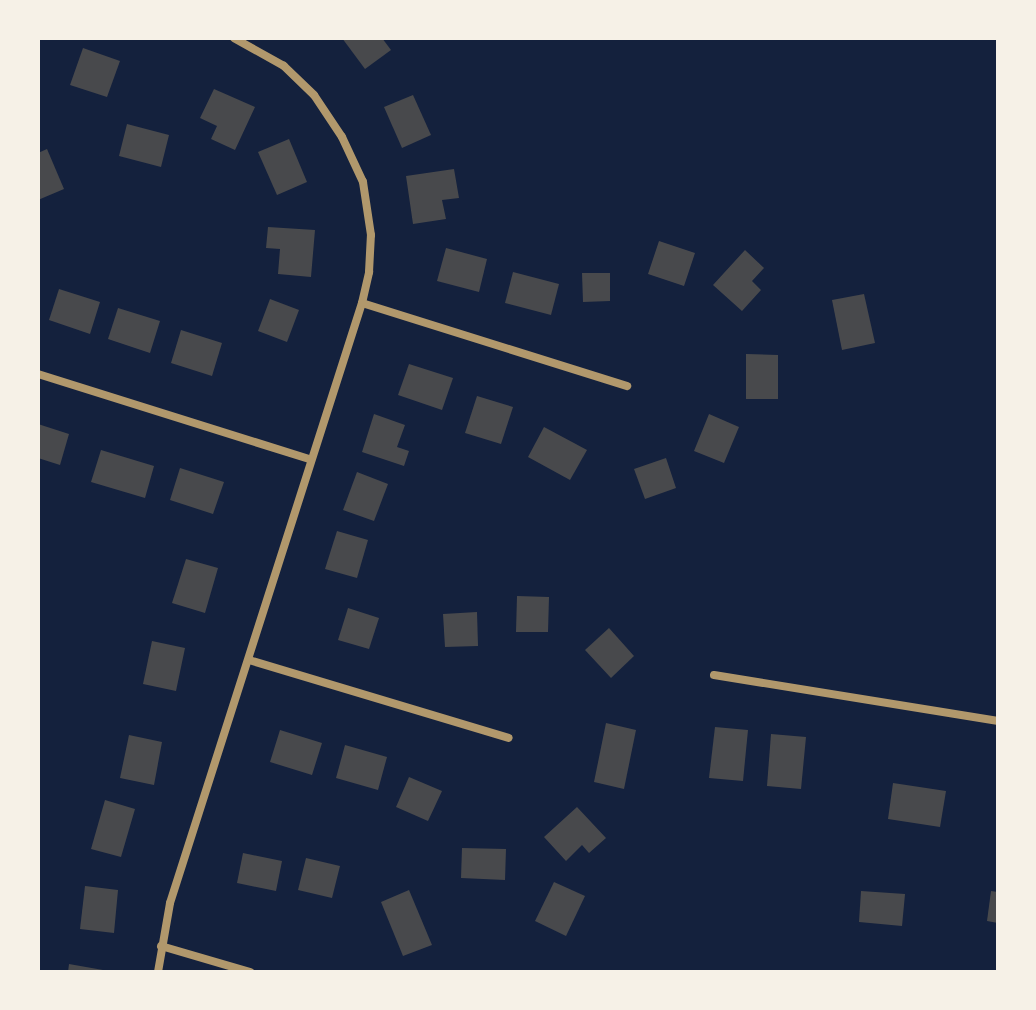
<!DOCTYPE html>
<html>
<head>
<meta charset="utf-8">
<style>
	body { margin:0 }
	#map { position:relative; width:1036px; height:1010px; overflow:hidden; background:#14213d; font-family:Manrope,sans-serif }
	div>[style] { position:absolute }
	.building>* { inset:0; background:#48494c }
	.minor>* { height:8px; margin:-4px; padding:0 4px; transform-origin:4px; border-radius:4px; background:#b1986c }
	span { translate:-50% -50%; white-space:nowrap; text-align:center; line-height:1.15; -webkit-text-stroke:6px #f6f1e7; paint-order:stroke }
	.frame { position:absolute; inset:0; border:40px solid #f6f1e7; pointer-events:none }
</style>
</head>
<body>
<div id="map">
	<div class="building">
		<i style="clip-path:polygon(342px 38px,382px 38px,391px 50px,365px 69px)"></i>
		<i style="clip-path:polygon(83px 48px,120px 61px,107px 97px,70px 85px)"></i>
		<i style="clip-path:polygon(214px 89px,255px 107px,235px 150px,211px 139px,217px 126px,200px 118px)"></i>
		<i style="clip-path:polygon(413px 95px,431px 135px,402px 148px,384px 107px)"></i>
		<i style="clip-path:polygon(127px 124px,169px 135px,161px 167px,119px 156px)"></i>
		<i style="clip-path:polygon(289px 139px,307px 182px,277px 195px,258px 152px)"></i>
		<i style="clip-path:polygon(47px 149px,64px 189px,38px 200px,38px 153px)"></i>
		<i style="clip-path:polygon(454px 169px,459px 198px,442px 200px,446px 219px,413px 224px,406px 176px)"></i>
		<i style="clip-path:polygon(268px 227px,315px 230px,311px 277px,278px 274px,280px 249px,266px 248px)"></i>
		<i style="clip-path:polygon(659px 241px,695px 253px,684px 286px,648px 274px)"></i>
		<i style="clip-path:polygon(446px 248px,487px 259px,479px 292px,437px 281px)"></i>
		<i style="clip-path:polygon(745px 250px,764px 268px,752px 281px,761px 290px,742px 311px,713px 285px)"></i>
		<i style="clip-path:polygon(513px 272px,559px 284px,551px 315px,505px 303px)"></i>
		<i style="clip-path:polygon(582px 273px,610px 273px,610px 301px,583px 302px)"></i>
		<i style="clip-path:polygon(59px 289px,100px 302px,90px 334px,49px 320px)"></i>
		<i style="clip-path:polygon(864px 294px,875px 343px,842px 350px,832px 300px)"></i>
		<i style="clip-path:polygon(270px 299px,299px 310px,287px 342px,258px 331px)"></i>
		<i style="clip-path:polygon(118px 308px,160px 321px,150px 353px,108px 339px)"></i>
		<i style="clip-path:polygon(181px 330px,222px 343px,212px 376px,171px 363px)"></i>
		<i style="clip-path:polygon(746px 354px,778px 355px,778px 399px,746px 399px)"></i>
		<i style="clip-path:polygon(409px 364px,453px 378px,442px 410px,398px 395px)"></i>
		<i style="clip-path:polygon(477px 396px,513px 407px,501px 444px,465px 433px)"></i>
		<i style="clip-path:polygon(374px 414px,405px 425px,397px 447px,409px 451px,404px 466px,362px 452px)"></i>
		<i style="clip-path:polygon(709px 414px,739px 427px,724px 463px,694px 451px)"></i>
		<i style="clip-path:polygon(38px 424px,69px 434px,60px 465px,38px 458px)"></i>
		<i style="clip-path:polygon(544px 427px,587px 450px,570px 480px,528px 457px)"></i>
		<i style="clip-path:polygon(101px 450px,154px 466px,145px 498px,91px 482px)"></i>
		<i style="clip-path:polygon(666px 458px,676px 488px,645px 499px,634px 469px)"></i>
		<i style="clip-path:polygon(180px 468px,224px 482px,213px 514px,170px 500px)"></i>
		<i style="clip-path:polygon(357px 472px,388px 484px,374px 521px,343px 510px)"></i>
		<i style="clip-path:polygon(337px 531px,368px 540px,357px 578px,325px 569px)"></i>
		<i style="clip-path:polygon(186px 559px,218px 568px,205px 613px,172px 603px)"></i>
		<i style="clip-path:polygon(517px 596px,549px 597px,548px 632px,516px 632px)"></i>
		<i style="clip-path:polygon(348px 608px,379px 618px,369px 649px,338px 640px)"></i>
		<i style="clip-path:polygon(477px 612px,478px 646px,445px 647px,443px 614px)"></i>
		<i style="clip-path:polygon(609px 628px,634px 656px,611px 678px,585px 650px)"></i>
		<i style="clip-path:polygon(152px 641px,185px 648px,176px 691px,143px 684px)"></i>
		<i style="clip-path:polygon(606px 723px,636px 730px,624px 789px,594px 782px)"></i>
		<i style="clip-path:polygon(715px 727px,748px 730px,743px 781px,709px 778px)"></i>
		<i style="clip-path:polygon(280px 730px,322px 743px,312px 775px,270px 762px)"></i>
		<i style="clip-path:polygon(771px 734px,806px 737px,801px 789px,767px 786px)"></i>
		<i style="clip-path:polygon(129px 735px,162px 742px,154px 785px,120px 778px)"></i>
		<i style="clip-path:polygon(345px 745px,387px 757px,378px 790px,336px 778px)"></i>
		<i style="clip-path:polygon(409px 777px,442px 791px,428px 821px,396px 807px)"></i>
		<i style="clip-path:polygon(893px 783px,946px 791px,940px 827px,888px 819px)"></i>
		<i style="clip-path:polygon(105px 800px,135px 809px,121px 857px,91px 849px)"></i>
		<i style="clip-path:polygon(577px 807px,606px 838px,589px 853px,582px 845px,566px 861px,544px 837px)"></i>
		<i style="clip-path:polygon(462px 848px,506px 849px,505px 880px,461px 878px)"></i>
		<i style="clip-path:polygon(243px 853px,282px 861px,276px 891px,237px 883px)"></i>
		<i style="clip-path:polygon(306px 858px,340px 866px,332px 898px,298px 890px)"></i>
		<i style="clip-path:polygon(554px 882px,585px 896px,566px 936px,535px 921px)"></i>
		<i style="clip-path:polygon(85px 886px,118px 890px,114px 933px,80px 929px)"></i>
		<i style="clip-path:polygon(409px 890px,432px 945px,403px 956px,381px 902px)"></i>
		<i style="clip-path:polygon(861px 891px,905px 894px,902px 926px,859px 922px)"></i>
		<i style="clip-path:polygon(991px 891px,998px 892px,998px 923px,987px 921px)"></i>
		<i style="clip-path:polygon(69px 964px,103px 970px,103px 972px,68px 972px)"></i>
	</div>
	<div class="minor">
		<i style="left:362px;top:303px;width:278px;rotate:17.4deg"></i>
		<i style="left:38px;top:374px;width:285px;rotate:17.4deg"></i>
		<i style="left:249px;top:660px;width:271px;rotate:16.7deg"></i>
		<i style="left:714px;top:675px;width:288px;rotate:9.2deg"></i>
		<i style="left:161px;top:946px;width:93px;rotate:16.3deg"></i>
		<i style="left:158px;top:972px;width:70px;rotate:-80.1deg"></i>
		<i style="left:170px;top:903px;width:630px;rotate:-72.26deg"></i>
		<i style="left:362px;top:303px;width:32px;rotate:-77deg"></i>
		<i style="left:369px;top:272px;width:37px;rotate:-87deg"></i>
		<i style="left:371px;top:235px;width:54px;rotate:-98.6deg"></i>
		<i style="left:363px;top:182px;width:50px;rotate:-115deg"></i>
		<i style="left:342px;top:137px;width:50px;rotate:-123.7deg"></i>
		<i style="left:314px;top:95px;width:42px;rotate:-136deg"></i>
		<i style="left:284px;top:66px;width:57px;rotate:-150.8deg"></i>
	</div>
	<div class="frame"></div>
</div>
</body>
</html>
